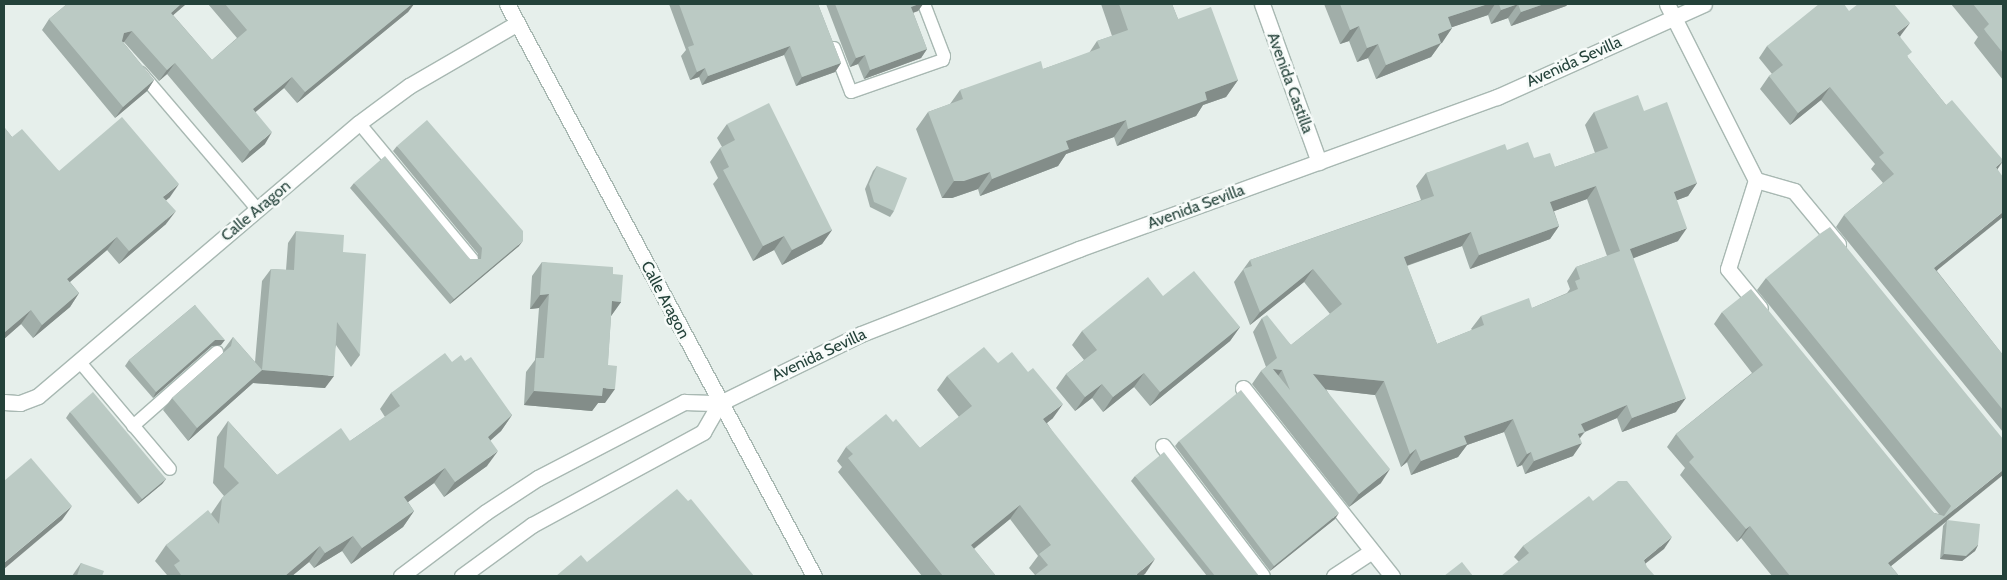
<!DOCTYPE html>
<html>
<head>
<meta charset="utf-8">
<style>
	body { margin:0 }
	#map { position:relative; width:2007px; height:580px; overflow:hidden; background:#e6efeb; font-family:Cabin,sans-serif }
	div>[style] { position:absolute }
	.roads { filter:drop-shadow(1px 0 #a8b8b2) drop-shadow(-1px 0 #a8b8b2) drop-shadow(0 1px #a8b8b2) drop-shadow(0 -1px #a8b8b2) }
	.lane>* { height:12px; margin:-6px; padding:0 6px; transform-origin:6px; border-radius:6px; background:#fff }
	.street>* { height:15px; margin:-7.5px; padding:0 7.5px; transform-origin:7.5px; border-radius:7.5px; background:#fff }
	.secondary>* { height:15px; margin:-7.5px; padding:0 7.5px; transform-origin:7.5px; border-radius:7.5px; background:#fff }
	.wall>* { inset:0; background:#a1aea9 }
	.shaded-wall>* { inset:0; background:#838d89 }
	.building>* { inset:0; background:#bbcac4 }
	span { translate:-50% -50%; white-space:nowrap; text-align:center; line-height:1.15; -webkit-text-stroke:5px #f7fbf9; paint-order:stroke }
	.street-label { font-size:16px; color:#24423a }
	.frame { position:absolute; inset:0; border:5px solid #24423a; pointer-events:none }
</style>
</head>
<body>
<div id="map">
	<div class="roads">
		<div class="lane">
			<i style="left:834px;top:48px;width:47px;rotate:68.9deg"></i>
			<i style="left:851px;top:92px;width:97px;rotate:-19.2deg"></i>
			<i style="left:943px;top:60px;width:4px;rotate:-76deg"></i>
			<i style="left:944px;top:56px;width:56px;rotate:-111deg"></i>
			<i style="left:141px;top:73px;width:180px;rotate:49.5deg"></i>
			<i style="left:359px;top:123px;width:177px;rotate:50.3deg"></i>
			<i style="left:79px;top:361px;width:141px;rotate:49.9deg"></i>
			<i style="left:133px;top:426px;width:112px;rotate:-41.4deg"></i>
		</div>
		<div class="street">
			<i style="left:1262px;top:4px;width:168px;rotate:70.2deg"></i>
			<i style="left:1667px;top:4px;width:197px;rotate:63.2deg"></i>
			<i style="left:1756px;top:180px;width:93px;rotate:107.5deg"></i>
			<i style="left:1728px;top:269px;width:50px;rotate:50.6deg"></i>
			<i style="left:1756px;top:180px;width:40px;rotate:16deg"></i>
			<i style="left:1794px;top:191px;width:69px;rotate:50.3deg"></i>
			<i style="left:1243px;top:388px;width:240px;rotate:51.6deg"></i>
			<i style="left:4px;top:402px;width:16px;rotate:4deg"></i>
			<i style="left:20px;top:403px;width:19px;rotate:-21deg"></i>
			<i style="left:38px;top:396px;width:421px;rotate:-40.4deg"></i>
			<i style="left:359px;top:123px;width:62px;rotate:-36.5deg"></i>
			<i style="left:409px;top:86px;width:124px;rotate:-30.1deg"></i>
			<i style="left:1163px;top:446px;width:163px;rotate:52.7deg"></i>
			<i style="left:1334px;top:576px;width:45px;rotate:-33.3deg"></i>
		</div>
		<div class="secondary">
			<i style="left:507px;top:4px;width:649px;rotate:61.78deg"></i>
			<i style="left:401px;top:576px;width:106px;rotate:-37deg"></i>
			<i style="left:486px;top:512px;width:62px;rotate:-33.2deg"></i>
			<i style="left:538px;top:478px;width:165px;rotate:-27.5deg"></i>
			<i style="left:684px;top:402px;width:36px;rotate:2deg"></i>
			<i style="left:720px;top:403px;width:157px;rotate:-26.1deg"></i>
			<i style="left:861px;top:334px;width:234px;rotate:-21.3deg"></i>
			<i style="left:1079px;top:249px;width:445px;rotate:-20deg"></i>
			<i style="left:1497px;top:97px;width:227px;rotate:-24.2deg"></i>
			<i style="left:462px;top:576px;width:87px;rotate:-36.1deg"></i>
			<i style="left:532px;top:525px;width:195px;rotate:-28.5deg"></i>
			<i style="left:703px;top:432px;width:34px;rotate:-60deg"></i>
		</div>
	</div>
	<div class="wall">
		<i style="clip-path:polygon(67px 4px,186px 4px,173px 15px,212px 60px,237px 38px,208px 4px,414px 4px,408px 12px,297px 103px,284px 88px,255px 112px,265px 144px,242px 163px,167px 74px,159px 81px,124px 42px,123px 42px,154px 80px,147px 91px,115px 118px,42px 30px,49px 19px)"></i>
		<i style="clip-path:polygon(669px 4px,818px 4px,841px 63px,835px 72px,796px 86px,784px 55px,702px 85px,699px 77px,690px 80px,681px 56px,686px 50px)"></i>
		<i style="clip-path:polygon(826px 4px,923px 4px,918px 11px,913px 12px,927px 49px,921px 58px,864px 79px,858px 64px,850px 67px)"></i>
		<i style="clip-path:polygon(1101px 4px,1172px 4px,1178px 19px,1238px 80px,1226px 97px,1203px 105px,1196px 116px,1117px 146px,1114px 137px,1066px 154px,1058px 166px,980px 196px,978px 189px,952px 198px,942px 198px,916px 129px,928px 112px,950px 104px,960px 90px,1043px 69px,1089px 53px,1097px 41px,1112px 36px)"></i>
		<i style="clip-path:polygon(1324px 4px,1568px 4px,1566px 6px,1511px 26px,1508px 18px,1491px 24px,1488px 15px,1452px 27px,1452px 28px,1431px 57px,1376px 79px,1368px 58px,1357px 62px,1349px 41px,1340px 44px)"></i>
		<i style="clip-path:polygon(1951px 4px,2003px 4px,2003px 80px,1976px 46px,1974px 43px,1978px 37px)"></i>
		<i style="clip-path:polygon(1849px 11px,1901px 35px,1900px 37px,1908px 58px,1998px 169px,1937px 271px,2003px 355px,2003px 432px,1836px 227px,1844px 215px,1883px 183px,1871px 169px,1875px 164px,1821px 100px,1790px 125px,1760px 89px,1769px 76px,1772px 74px,1759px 58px,1767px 46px)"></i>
		<i style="clip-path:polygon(evenodd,1644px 111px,1697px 183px,1688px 196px,1677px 200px,1678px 241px,1633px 258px,1676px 412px,1622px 432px,1617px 418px,1585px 432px,1580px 438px,1573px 456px,1525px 474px,1522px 465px,1517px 467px,1504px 432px,1467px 445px,1458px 457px,1411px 475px,1407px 462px,1401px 467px,1375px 395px,1326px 389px,1381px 483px,1349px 507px,1252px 384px,1261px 371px,1266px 367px,1253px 332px,1262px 318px,1291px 345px,1330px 314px,1304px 282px,1250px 325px,1234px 282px,1250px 260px,1421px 200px,1416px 186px,1426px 173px,1507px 150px,1534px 158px,1555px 167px,1595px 153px,1585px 125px,1594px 112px,1644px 111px,1587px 199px,1607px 256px,1576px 267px,1567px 281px,1570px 289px,1567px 293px,1532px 308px,1481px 316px,1471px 329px,1472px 330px,1437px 344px,1407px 266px,1462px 246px,1470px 269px,1550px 239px,1559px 226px,1554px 211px,1587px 199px)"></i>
		<i style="clip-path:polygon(727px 124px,832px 230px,822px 244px,782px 265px,774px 250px,753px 261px,713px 184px,718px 178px,710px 162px,720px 148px,722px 147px,717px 138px)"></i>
		<i style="clip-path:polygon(4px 127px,12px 137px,59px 171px,170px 197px,166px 200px,166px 224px,119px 264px,107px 250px,70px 282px,79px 293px,70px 307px,33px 338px,21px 324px,4px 339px)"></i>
		<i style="clip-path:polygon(397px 146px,519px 246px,450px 304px,350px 188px,354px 183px,470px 259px,478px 259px,478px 254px,393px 151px)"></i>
		<i style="clip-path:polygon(877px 166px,894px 211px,890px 217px,870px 207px,865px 189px,873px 171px)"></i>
		<i style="clip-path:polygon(296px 231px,343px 252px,360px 355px,351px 367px,336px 345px,325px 388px,253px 383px,188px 441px,163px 410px,172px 398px,224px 352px,224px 349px,233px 337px,255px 362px,262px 281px,271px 269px,286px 270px,288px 243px)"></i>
		<i style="clip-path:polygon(542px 262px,613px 274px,621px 302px,611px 316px,605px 403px,598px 403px,592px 411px,524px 405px,526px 372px,535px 360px,539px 308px,530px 309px,532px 276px)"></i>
		<i style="clip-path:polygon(1766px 278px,2003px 439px,1947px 521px,1978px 545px,1975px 551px,1962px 561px,1940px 559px,1943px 526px,1946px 522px,1891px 566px,1899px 576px,1772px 576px,1741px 538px,1737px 542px,1680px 475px,1685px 468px,1667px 447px,1676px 434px,1752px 373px,1714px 324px,1722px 312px,1934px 513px,1939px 514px,1757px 290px)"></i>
		<i style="clip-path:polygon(1163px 296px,1240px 327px,1230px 341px,1150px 406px,1134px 387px,1103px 412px,1092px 398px,1075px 411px,1056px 388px,1066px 374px,1084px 360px,1072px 345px,1082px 331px)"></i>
		<i style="clip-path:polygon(195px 305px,221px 345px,212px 346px,153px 398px,125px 366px,129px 360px)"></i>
		<i style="clip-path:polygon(465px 361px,512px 415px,501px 431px,490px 441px,487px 466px,444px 497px,434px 483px,408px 502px,414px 511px,403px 527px,351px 564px,342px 551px,314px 568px,309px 562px,292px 576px,166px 576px,167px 575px,155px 561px,166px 545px,211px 514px,222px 498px,224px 496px,213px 483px,217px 437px,228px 421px,277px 475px,350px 441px,385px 417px,380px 409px,391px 393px,452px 362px)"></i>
		<i style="clip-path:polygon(998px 363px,1053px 418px,1047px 423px,1145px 574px,1035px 575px,1029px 568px,1038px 556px,1010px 519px,974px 549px,996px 576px,922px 576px,838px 472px,842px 467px,837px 461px,846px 447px,893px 422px,920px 448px,959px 417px,937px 390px,947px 376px)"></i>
		<i style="clip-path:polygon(70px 412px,166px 479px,162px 484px,138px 504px,66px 418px)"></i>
		<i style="clip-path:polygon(1179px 441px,1335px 519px,1270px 571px,1175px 446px)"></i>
		<i style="clip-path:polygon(1135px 476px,1259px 576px,1207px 576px,1131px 481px)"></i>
		<i style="clip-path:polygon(1593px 501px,1664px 549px,1519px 562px,1514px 557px,1523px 546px)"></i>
		<i style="clip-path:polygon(81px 563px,102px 576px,72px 576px)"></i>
	</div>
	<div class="shaded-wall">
		<i style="clip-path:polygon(181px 4px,186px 4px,163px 24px,171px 13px)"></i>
		<i style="clip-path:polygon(412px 4px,414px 4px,408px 12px,297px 103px,305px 92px)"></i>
		<i style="clip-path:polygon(919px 4px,923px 4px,918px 11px,905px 16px,911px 7px)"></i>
		<i style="clip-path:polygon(1488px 4px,1495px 4px,1488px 15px,1438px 32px,1448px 17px)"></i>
		<i style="clip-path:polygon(1518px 4px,1508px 18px,1491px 24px,1501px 10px)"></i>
		<i style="clip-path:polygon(1544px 4px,1568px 4px,1566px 6px,1511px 26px,1521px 12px)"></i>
		<i style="clip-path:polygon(1910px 23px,1901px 35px,1889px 46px,1897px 33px)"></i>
		<i style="clip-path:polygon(1359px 26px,1349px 41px,1340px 44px,1350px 30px)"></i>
		<i style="clip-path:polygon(1452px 28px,1442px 43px,1428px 48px,1438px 34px)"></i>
		<i style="clip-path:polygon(132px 31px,124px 42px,116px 44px,124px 33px)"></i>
		<i style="clip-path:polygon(1441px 43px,1431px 57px,1376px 79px,1386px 65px)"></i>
		<i style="clip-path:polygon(1378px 44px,1368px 58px,1357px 62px,1367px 48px)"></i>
		<i style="clip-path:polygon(790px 46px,784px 55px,702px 85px,708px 76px)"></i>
		<i style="clip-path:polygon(927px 49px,921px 58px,864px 79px,870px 70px)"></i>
		<i style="clip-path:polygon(865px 55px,858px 64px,850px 67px,856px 58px)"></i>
		<i style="clip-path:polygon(175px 63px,167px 74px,159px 81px,167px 70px)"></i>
		<i style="clip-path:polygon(841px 63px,835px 72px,796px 86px,802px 77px)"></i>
		<i style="clip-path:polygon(705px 68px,699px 77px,690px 80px,697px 72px)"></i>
		<i style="clip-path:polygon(292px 77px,284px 88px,245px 121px,253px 109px)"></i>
		<i style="clip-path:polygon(154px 80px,147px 91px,115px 118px,123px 107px)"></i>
		<i style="clip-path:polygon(1238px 80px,1226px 97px,1203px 105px,1196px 116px,1117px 146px,1128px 129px,1205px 92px)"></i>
		<i style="clip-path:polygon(1830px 87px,1821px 100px,1790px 125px,1798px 113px)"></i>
		<i style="clip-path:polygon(1126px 120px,1114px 137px,1066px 154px,1058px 166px,980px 196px,992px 179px,1066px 141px)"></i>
		<i style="clip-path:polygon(272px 132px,265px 144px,242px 163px,250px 151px)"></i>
		<i style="clip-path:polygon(2003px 161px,1995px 173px,1996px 167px)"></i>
		<i style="clip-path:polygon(990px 172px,978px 189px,952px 198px,942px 198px,954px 181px)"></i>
		<i style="clip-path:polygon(1697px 183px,1688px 196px,1664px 205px,1674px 192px)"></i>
		<i style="clip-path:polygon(179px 184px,170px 197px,154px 211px,163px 197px)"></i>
		<i style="clip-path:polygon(1596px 186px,1587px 199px,1541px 216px,1550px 202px)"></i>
		<i style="clip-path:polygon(176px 211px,166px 224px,119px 264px,129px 251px)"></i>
		<i style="clip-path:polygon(2003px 212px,2003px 217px,1925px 280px,1934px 268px)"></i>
		<i style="clip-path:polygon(1559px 226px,1550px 239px,1470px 269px,1479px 255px)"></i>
		<i style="clip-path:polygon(1687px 228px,1678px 241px,1621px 263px,1630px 249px)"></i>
		<i style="clip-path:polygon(832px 230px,822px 244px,782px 265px,792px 250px)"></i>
		<i style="clip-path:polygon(1471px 232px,1462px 246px,1394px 270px,1404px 257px)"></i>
		<i style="clip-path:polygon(784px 236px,774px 250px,753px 261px,763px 246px)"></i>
		<i style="clip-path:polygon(117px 237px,107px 250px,57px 293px,67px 279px)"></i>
		<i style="clip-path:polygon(523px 241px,519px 246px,450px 304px,454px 299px)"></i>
		<i style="clip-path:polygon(1313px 269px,1304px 282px,1250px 325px,1260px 312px)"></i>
		<i style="clip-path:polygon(79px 293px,70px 307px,33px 338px,42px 325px)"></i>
		<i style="clip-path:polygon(549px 294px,539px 308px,530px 309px,540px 295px)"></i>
		<i style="clip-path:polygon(612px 301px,621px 302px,611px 316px,602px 315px)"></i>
		<i style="clip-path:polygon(31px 310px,21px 324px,4px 339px,4px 334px,5px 332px)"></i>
		<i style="clip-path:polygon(1240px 327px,1230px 341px,1150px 406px,1160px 392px)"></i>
		<i style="clip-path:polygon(215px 340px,225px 340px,221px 345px,212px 346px,153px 398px,156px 392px)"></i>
		<i style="clip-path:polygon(1273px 369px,1282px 370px,1273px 383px)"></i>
		<i style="clip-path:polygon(262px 370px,334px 376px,325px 388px,253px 383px,188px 441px,197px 428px)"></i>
		<i style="clip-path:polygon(1144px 373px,1134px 387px,1103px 412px,1113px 397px)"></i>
		<i style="clip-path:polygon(1313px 374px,1384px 381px,1375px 395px,1304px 387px)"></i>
		<i style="clip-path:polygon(1102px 384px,1092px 398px,1075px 411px,1085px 397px)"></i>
		<i style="clip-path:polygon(603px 388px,615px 389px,605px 403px,598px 403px,592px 411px,524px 405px,534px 391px)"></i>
		<i style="clip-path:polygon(1686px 398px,1676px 412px,1622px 432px,1632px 418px)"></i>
		<i style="clip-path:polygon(1063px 404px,1053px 418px,1034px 433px,1043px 419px)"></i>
		<i style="clip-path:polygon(1627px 405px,1617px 418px,1584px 432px,1575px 445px,1582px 443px,1573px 456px,1525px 474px,1534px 461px,1581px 424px)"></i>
		<i style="clip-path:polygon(512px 415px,501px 431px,477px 452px,488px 437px)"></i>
		<i style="clip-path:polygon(1513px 419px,1504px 432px,1467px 445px,1458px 457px,1411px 475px,1421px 461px,1464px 436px)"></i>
		<i style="clip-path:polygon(1416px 449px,1407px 462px,1401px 467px,1410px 454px)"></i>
		<i style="clip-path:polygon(498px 451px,487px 466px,444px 497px,455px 482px)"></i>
		<i style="clip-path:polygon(1531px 452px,1522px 465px,1517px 467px,1527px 454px)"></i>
		<i style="clip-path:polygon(445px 468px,434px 483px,393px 513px,404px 497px)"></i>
		<i style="clip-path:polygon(1390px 469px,1381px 483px,1349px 507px,1359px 494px)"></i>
		<i style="clip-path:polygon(2003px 470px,2003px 475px,1880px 575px,1888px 563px)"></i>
		<i style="clip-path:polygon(166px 479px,162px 484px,138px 504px,142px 499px)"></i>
		<i style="clip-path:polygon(1020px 505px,1010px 519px,961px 559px,971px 545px)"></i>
		<i style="clip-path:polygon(72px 506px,62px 520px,4px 569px,4px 563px)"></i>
		<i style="clip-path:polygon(414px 511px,403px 527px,351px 564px,362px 548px)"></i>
		<i style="clip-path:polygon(1339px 513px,1335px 519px,1270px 571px,1274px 566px)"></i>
		<i style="clip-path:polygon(1750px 526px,1741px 538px,1737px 542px,1746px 529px)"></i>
		<i style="clip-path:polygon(353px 536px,342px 551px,314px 568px,325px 553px)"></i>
		<i style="clip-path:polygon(1672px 537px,1664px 549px,1636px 571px,1644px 560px)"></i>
		<i style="clip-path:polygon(1978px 545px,1975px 551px,1962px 561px,1940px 559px,1944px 554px)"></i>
		<i style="clip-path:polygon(320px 546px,309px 562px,292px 576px,285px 576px)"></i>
		<i style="clip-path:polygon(1155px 559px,1145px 574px,1142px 576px,1135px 576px)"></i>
	</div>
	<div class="building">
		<i style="clip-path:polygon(67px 4px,181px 4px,171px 13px,212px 60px,247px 30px,225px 4px,412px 4px,305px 92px,292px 77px,253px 109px,272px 132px,250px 151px,175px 63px,167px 70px,132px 31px,124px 33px,122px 41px,154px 80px,123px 107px,49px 19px)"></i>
		<i style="clip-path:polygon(679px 4px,818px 4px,841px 63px,802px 77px,790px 46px,708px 76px,705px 68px,697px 72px,688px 47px,694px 45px)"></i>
		<i style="clip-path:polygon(835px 4px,919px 4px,911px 7px,927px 49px,870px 70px,865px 55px,856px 58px)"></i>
		<i style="clip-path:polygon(1119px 4px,1172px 4px,1178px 19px,1211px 7px,1238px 80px,1205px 92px,1207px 100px,1128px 129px,1126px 120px,1066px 141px,1069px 149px,992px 179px,990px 172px,964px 181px,954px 181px,928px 112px,963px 99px,960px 90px,1041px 61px,1043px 69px,1100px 48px,1097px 41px,1128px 30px)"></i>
		<i style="clip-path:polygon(1340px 4px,1488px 4px,1448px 17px,1452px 28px,1438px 34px,1441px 43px,1386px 65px,1378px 44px,1367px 48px,1359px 26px,1350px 30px)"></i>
		<i style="clip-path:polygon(1499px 4px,1544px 4px,1521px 12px,1518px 4px,1501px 10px)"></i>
		<i style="clip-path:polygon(1819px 4px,1844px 4px,1849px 11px,1858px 4px,1894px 4px,1910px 23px,1897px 33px,1912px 52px,1907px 56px,1946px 105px,1952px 100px,2003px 160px,2003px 161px,1996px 167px,2003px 177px,2003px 212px,1934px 268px,2003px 355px,2003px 410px,1844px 215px,1894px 174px,1879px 157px,1884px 153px,1830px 87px,1798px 113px,1769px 76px,1783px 65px,1767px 46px)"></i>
		<i style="clip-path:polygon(1973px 4px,2003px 4px,2003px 53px,1986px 32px,1984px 29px,1989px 24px)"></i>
		<i style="clip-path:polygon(evenodd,1638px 95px,1644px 111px,1667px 102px,1697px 183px,1674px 192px,1687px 228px,1630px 249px,1686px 398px,1632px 418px,1627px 405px,1581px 424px,1585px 432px,1578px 434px,1582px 443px,1534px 461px,1531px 452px,1527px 454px,1513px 419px,1464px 436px,1467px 444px,1421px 461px,1416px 449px,1410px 454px,1384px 381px,1313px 374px,1390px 469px,1359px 494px,1261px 371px,1277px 358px,1262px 318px,1267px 315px,1291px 345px,1342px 304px,1313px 269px,1260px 312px,1243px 269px,1252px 266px,1250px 260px,1434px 196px,1426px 173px,1505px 144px,1507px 150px,1528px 142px,1534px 158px,1550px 153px,1555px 167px,1608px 148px,1594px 112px,1638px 95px,1596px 186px,1620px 251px,1576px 267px,1580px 279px,1575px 281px,1578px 289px,1532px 308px,1529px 298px,1481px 316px,1484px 325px,1437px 344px,1404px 257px,1471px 232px,1479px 255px,1559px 226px,1550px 202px,1596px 186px,1638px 95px,1273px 369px,1282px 370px,1290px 390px,1273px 369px)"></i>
		<i style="clip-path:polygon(769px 103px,832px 230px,792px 250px,784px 236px,763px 246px,723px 170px,729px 167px,720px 148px,735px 140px,727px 124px)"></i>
		<i style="clip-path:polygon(122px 117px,179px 184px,163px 197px,176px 211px,129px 251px,117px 237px,67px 279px,79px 293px,42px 325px,31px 310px,5px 332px,4px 331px,4px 127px,12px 137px,22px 129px,59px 171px)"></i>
		<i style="clip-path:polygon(427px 120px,523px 231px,523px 241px,454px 299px,354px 183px,385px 156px,470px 259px,481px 259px,482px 248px,397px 146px)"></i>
		<i style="clip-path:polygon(877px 166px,907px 178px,894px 211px,874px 202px,869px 184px)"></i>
		<i style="clip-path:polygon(1830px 227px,2003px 439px,2003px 470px,1888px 563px,1899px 576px,1790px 576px,1750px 526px,1746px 529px,1689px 462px,1694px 457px,1676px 434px,1763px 365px,1722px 312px,1751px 289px,1934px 513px,1944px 516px,1951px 506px,1766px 278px,1821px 233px)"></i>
		<i style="clip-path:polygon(296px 231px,344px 235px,343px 252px,366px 254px,360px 355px,337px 322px,334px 376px,262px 370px,197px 428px,172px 398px,231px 346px,233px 337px,262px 370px,271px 269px,294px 270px)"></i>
		<i style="clip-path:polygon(542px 262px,613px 267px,613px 274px,623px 275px,621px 302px,612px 301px,608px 365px,617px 366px,615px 389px,603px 388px,602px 396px,534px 391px,536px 358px,544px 358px,549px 294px,540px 295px)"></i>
		<i style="clip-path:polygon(1194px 271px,1240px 327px,1160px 392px,1144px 373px,1113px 397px,1102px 384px,1085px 397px,1066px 374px,1097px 350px,1082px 331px,1148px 277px,1163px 296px)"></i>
		<i style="clip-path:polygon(195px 305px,225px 340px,215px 340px,156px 392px,129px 360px)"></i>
		<i style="clip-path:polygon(984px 347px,998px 363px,1012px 352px,1028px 372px,1033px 368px,1063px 404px,1043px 419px,1155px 559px,1136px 575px,1137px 576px,1034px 576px,1048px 565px,1039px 554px,1051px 545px,1020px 505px,971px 545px,996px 576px,943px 576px,848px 458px,853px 454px,846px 447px,886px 414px,893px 422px,896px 419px,920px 448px,972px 406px,947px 376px)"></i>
		<i style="clip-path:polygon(445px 353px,452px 362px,461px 355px,465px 361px,471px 357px,512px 415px,488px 437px,498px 451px,455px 482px,445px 468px,404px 497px,414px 511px,362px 548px,353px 536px,325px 553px,320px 546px,285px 576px,180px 576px,181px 575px,174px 565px,180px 561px,166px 545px,208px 510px,219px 524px,222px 498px,239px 483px,224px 467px,228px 421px,277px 475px,341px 428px,350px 441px,400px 406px,391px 393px)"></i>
		<i style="clip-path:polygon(1241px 390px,1339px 513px,1274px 566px,1179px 441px)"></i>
		<i style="clip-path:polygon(93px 392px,166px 479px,142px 499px,70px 412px)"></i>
		<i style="clip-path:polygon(1164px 452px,1259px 576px,1215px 576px,1135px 476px)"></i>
		<i style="clip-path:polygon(31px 458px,72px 506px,4px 563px,4px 481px)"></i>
		<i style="clip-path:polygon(1618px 481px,1627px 481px,1672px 537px,1644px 560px,1647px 567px,1655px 576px,1501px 576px,1529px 553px,1523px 546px,1589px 496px,1593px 501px)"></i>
		<i style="clip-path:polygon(677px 489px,688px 501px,691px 499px,754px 576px,556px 576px,581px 555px,587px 562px)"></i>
		<i style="clip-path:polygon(1947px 520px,1980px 524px,1978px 545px,1966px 556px,1944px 554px)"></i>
		<i style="clip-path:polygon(1462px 562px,1473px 576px,1444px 576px)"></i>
		<i style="clip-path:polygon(81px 563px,104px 571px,102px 576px,77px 576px)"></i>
	</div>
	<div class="street-label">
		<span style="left:1574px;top:62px;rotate:-24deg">Avenida Sevilla</span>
		<span style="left:1290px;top:83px;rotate:70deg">Avenida Castilla</span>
		<span style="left:1196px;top:207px;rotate:-20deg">Avenida Sevilla</span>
		<span style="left:256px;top:211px;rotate:-40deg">Calle Aragon</span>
		<span style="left:665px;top:300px;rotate:62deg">Calle Aragon</span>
		<span style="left:819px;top:355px;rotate:-25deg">Avenida Sevilla</span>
	</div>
	<div class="frame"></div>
</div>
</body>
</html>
